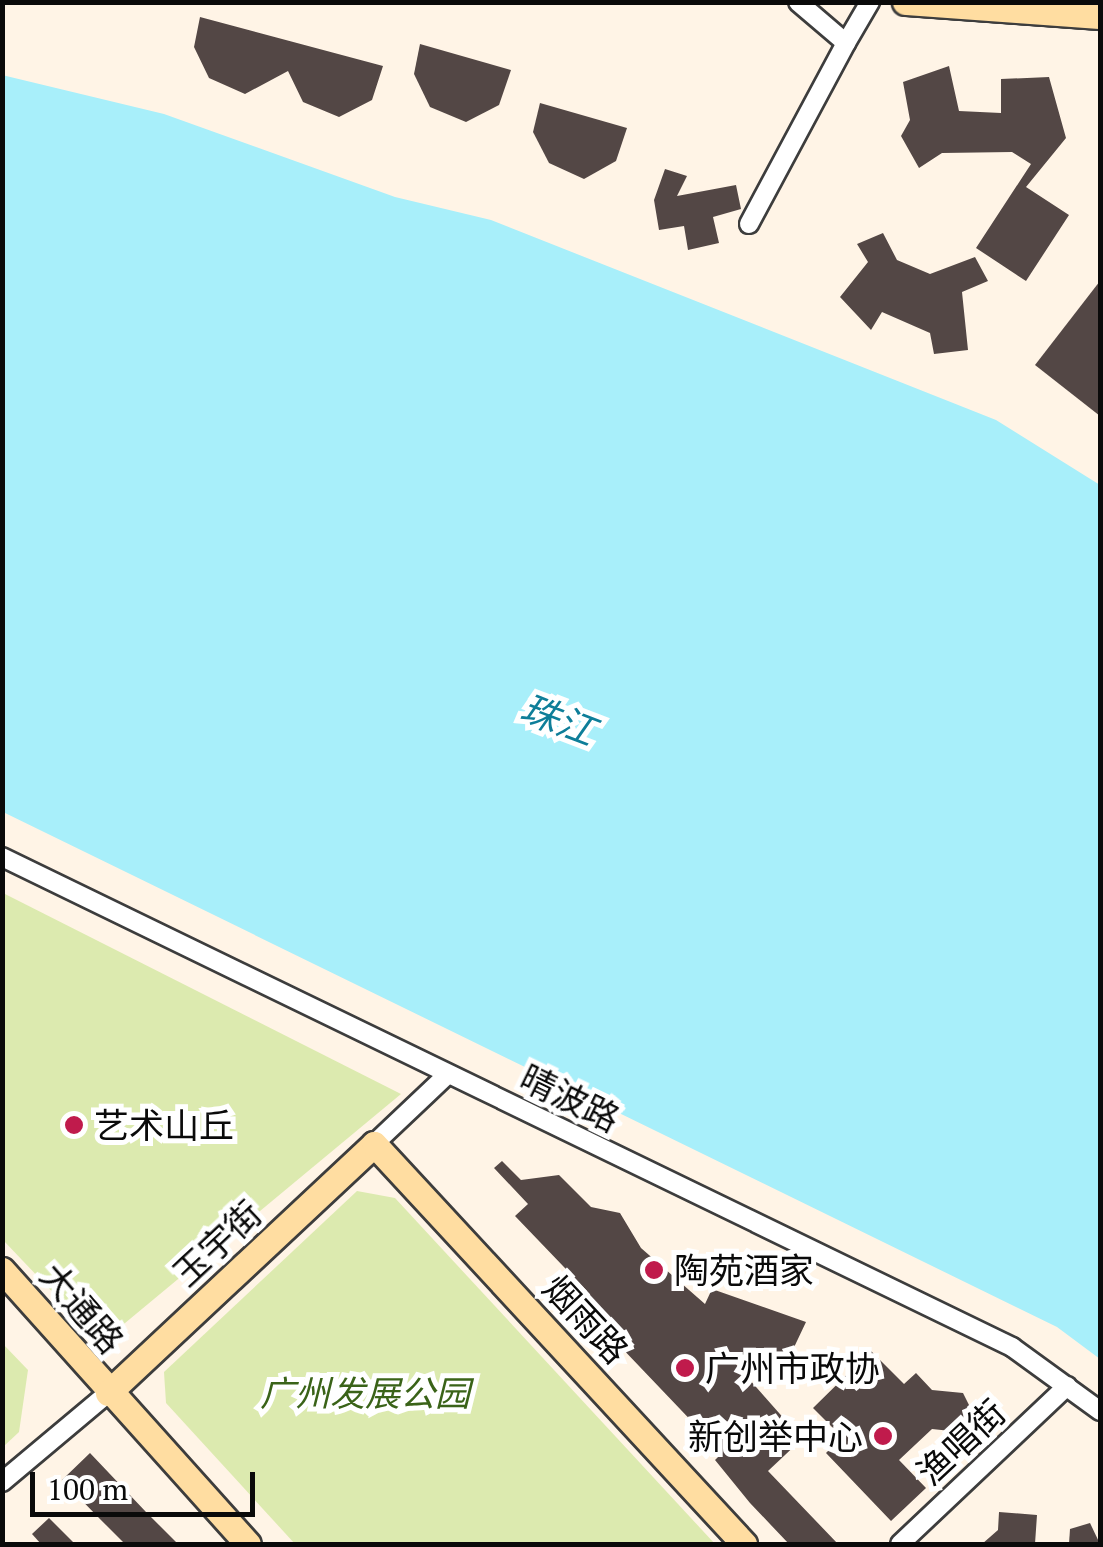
<!DOCTYPE html>
<html>
<head>
<meta charset="utf-8">
<style>
	body { margin:0 }
	#map { position:relative; width:1103px; height:1547px; overflow:hidden; background:#fff4e6; font-family:"PT Serif","Noto Sans SC",serif }
	div>[style] { position:absolute }
	.green>* { inset:0; background:#dceaaf }
	.water>* { inset:0; background:#a8effa }
	.building>* { inset:0; background:#534745 }
	.roads { filter:drop-shadow(2px 0 #3d3d3d) drop-shadow(-2px 0 #3d3d3d) drop-shadow(0 2px #3d3d3d) drop-shadow(0 -2px #3d3d3d) }
	.minor>* { height:18px; margin:-9px; padding:0 9px; transform-origin:9px; border-radius:9px; background:#fff }
	.secondary>* { height:25px; margin:-12.5px; padding:0 12.5px; transform-origin:12.5px; border-radius:12.5px; background:#ffdda1 }
	.dots>* { width:28px; height:28px; translate:-50% -50%; box-sizing:border-box; border:5px solid #fff; border-radius:50% }
	span { translate:-50% -50%; white-space:nowrap; text-align:center; line-height:1.15; -webkit-text-stroke:10px #fff; paint-order:stroke }
	.street-label { font-size:35px; color:#0a0a0a }
	.poi-label { font-size:35px; color:#0a0a0a }
	.left { translate:0 -50%; text-align:left }
	.right { translate:-100% -50%; text-align:right }
	.park-label { font-size:35px; color:#3a6318; font-style:italic }
	.water-label { font-size:38px; color:#0e7e99; font-style:italic }
	.frame { position:absolute; inset:0; border:5px solid #0a0a0a; pointer-events:none }
	.scale { position:absolute; left:30px; top:1472px; width:225px; height:45px; box-sizing:border-box; border:5px solid #0a0a0a; border-top:0; padding-left:12px; font-size:30px; line-height:35px; white-space:nowrap; color:#0a0a0a; -webkit-text-stroke:8px #fff; paint-order:stroke }
</style>
</head>
<body>
<div id="map">
	<div class="green">
		<i style="clip-path:polygon(3px 893px,401px 1094px,101px 1343px,3px 1240px)"></i>
		<i style="clip-path:polygon(357px 1191px,395px 1198px,715px 1544px,295px 1544px,166px 1403px,164px 1372px)"></i>
		<i style="clip-path:polygon(3px 1344px,28px 1370px,19px 1432px,3px 1447px)"></i>
	</div>
	<div class="water">
		<i style="clip-path:polygon(2px 75px,164px 114px,395px 197px,491px 220px,996px 420px,1100px 485px,1100px 1359px,1057px 1327px,3px 812px)"></i>
	</div>
	<div class="building">
		<i style="clip-path:polygon(200px 17px,383px 66px,372px 100px,339px 117px,303px 102px,288px 71px,245px 94px,209px 78px,194px 47px)"></i>
		<i style="clip-path:polygon(420px 44px,511px 70px,499px 105px,466px 122px,430px 107px,414px 74px)"></i>
		<i style="clip-path:polygon(949px 66px,959px 111px,1001px 113px,1001px 79px,1049px 77px,1066px 138px,1026px 187px,1069px 215px,1026px 281px,976px 248px,1031px 164px,1012px 152px,942px 153px,919px 168px,901px 136px,910px 120px,903px 82px)"></i>
		<i style="clip-path:polygon(540px 103px,627px 128px,616px 161px,584px 179px,549px 163px,533px 132px)"></i>
		<i style="clip-path:polygon(665px 169px,687px 176px,677px 196px,736px 185px,741px 209px,713px 217px,719px 243px,688px 250px,684px 226px,659px 230px,654px 200px)"></i>
		<i style="clip-path:polygon(883px 233px,897px 260px,930px 274px,975px 257px,988px 281px,962px 292px,968px 350px,934px 354px,930px 333px,882px 312px,871px 330px,840px 297px,868px 262px,857px 244px)"></i>
		<i style="clip-path:polygon(1100px 281px,1100px 416px,1035px 365px)"></i>
		<i style="clip-path:polygon(502px 1161px,521px 1180px,559px 1175px,591px 1207px,620px 1213px,641px 1248px,705px 1304px,712px 1289px,806px 1322px,779px 1379px,727px 1354px,802px 1439px,768px 1471px,838px 1544px,789px 1544px,750px 1503px,715px 1460px,722px 1453px,577px 1301px,587px 1291px,515px 1216px,528px 1204px,494px 1168px)"></i>
		<i style="clip-path:polygon(871px 1351px,904px 1384px,916px 1373px,932px 1390px,963px 1393px,972px 1411px,960px 1432px,932px 1429px,899px 1460px,926px 1488px,891px 1521px,826px 1453px,842px 1437px,813px 1408px)"></i>
		<i style="clip-path:polygon(90px 1453px,146px 1512px,178px 1544px,125px 1544px,98px 1517px,62px 1480px)"></i>
		<i style="clip-path:polygon(999px 1512px,1037px 1515px,1035px 1544px,982px 1544px,998px 1530px)"></i>
		<i style="clip-path:polygon(49px 1518px,75px 1544px,41px 1544px,32px 1534px)"></i>
		<i style="clip-path:polygon(1090px 1523px,1100px 1544px,1069px 1544px,1070px 1529px)"></i>
	</div>
	<div class="roads">
		<div class="minor">
			<i style="left:846px;top:43px;width:48px;rotate:-59.7deg"></i>
			<i style="left:749px;top:224px;width:205px;rotate:-61.8deg"></i>
			<i style="left:846px;top:43px;width:63px;rotate:-139.5deg"></i>
			<i style="left:2px;top:857px;width:1123px;rotate:25.88deg"></i>
			<i style="left:1012px;top:1347px;width:109px;rotate:36deg"></i>
			<i style="left:374px;top:1144px;width:100px;rotate:-43.4deg"></i>
			<i style="left:2px;top:1482px;width:138px;rotate:-40deg"></i>
			<i style="left:900px;top:1544px;width:230px;rotate:-43.4deg"></i>
		</div>
		<div class="secondary">
			<i style="left:905px;top:2px;width:196px;rotate:4.1deg"></i>
			<i style="left:2px;top:1270px;width:368px;rotate:48.1deg"></i>
			<i style="left:108px;top:1393px;width:364px;rotate:-43.1deg"></i>
			<i style="left:374px;top:1144px;width:545px;rotate:47.23deg"></i>
		</div>
	</div>
	<div class="dots">
		<i style="left:74px;top:1125px;background:#c01b4c"></i>
		<i style="left:654px;top:1270px;background:#c01b4c"></i>
		<i style="left:685px;top:1368px;background:#c01b4c"></i>
		<i style="left:883px;top:1436px;background:#c01b4c"></i>
	</div>
	<div class="street-label">
		<span style="left:570px;top:1098px;rotate:26deg">晴波路</span>
		<span style="left:217px;top:1243px;rotate:-43deg">玉宇街</span>
		<span style="left:82px;top:1308px;rotate:49deg">大通路</span>
		<span style="left:586px;top:1319px;rotate:47deg">烟雨路</span>
		<span style="left:961px;top:1442px;rotate:-43deg">渔唱街</span>
	</div>
	<div class="poi-label">
		<span class="left" style="left:94px;top:1125px">艺术山丘</span>
		<span class="left" style="left:674px;top:1270px">陶苑酒家</span>
		<span class="left" style="left:705px;top:1368px">广州市政协</span>
		<span class="right" style="left:863px;top:1436px">新创举中心</span>
	</div>
	<div class="park-label">
		<span style="left:365px;top:1393px">广州发展公园</span>
	</div>
	<div class="water-label">
		<span style="left:558px;top:720px;rotate:21deg">珠江</span>
	</div>
	<div class="frame"></div>
	<div class="scale">100 m</div>
</div>
</body>
</html>
